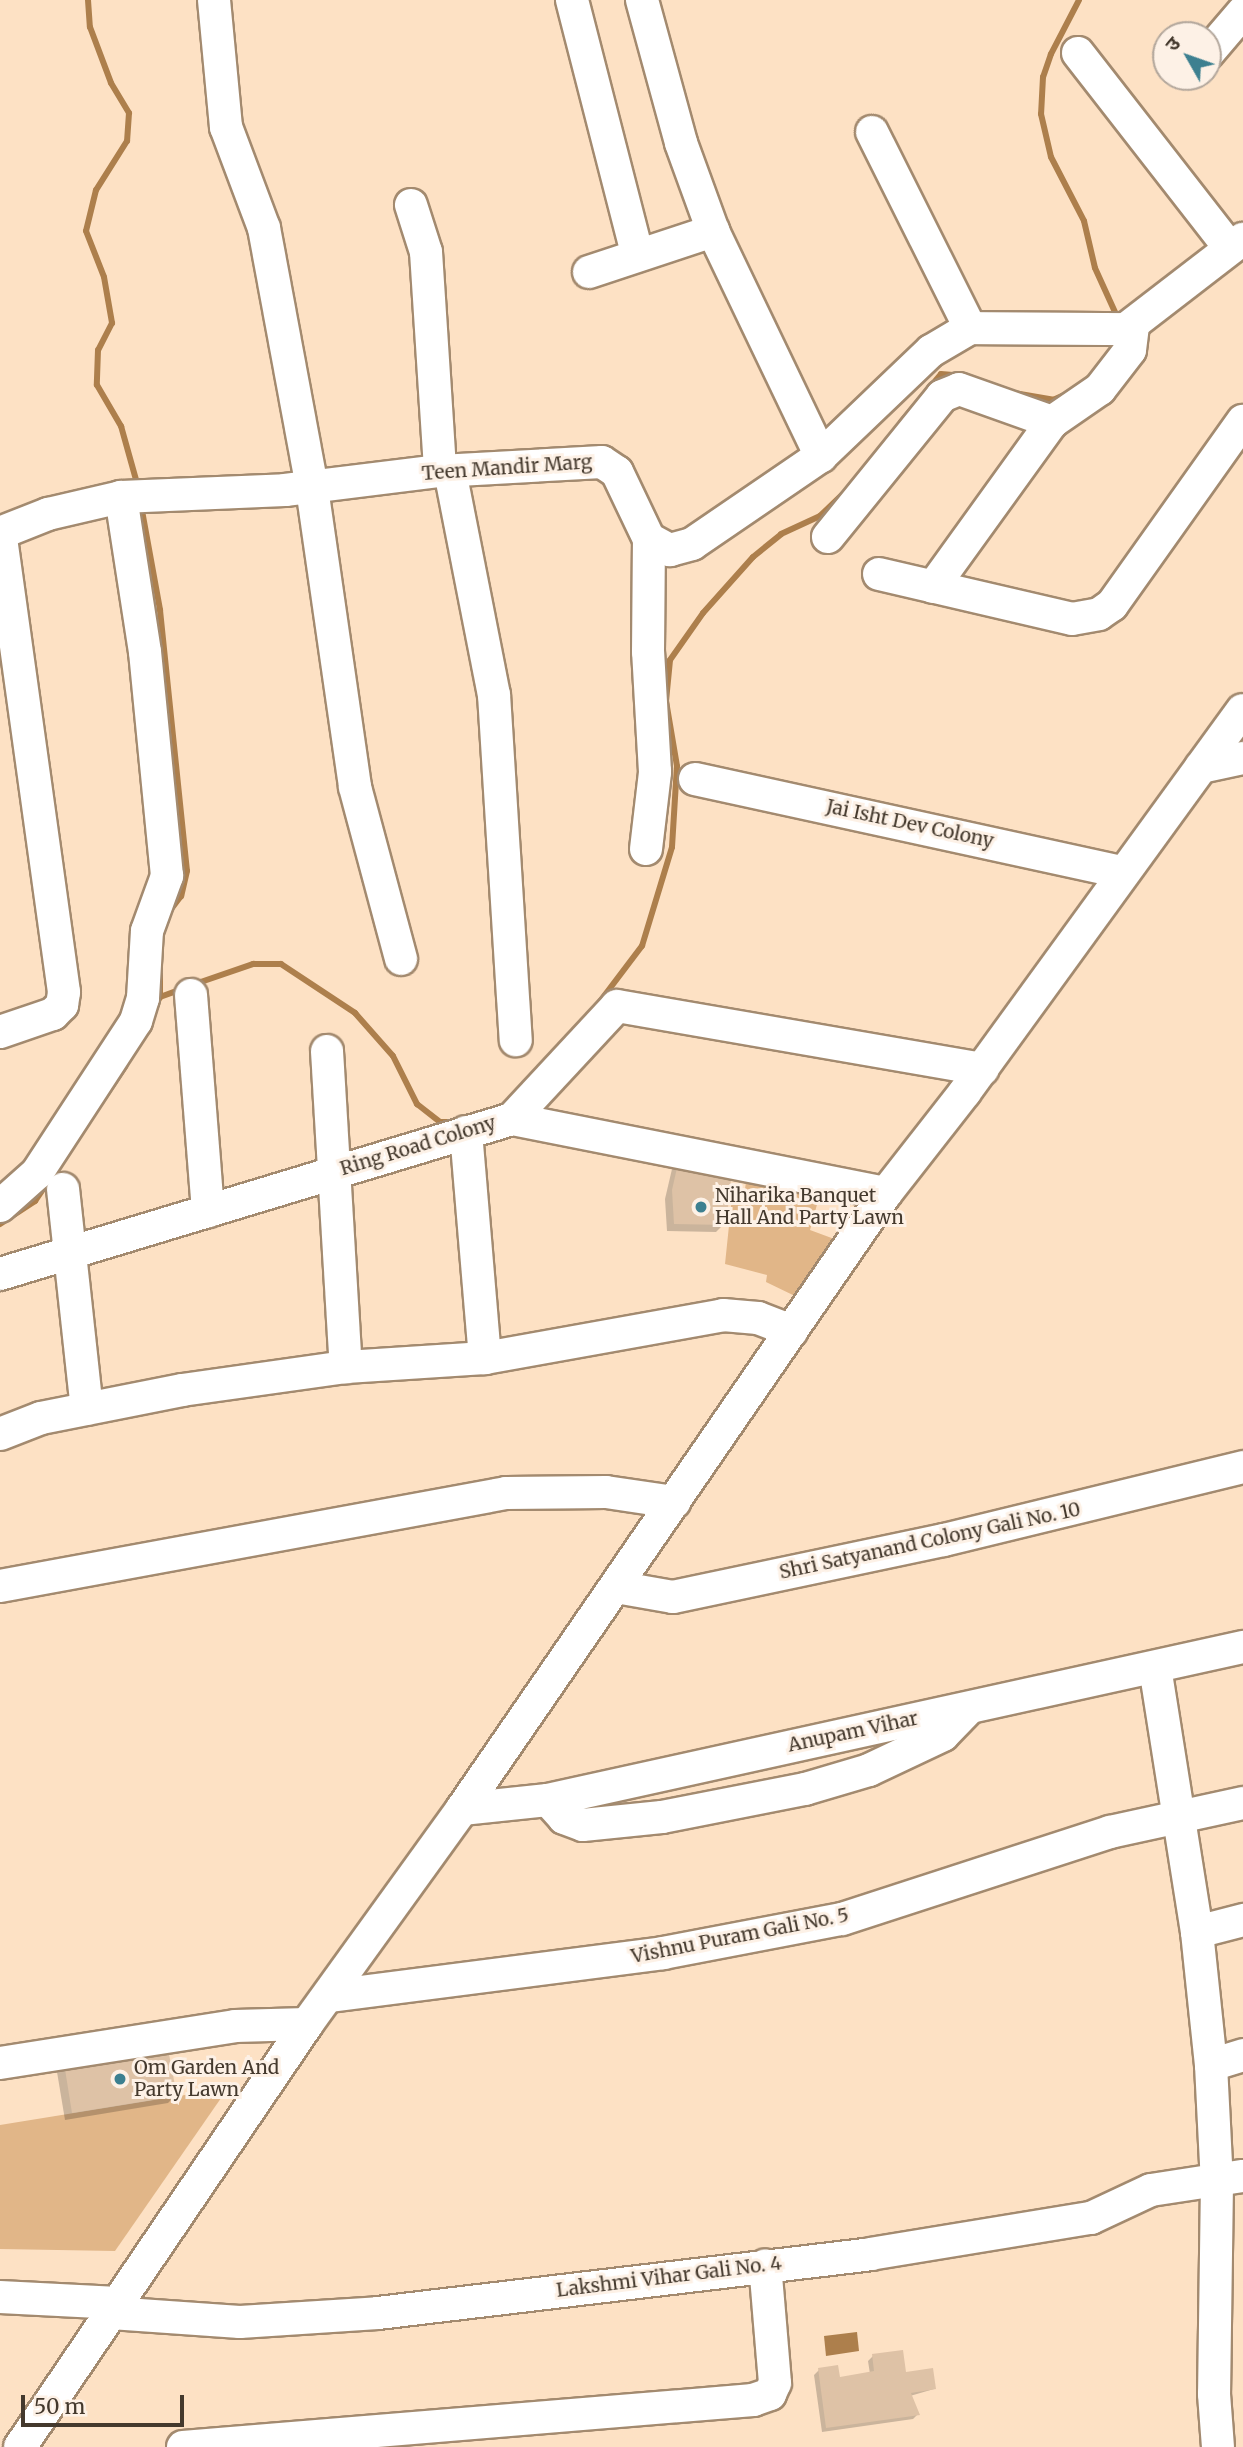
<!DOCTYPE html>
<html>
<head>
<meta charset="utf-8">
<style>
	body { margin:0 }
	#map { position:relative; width:1243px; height:2447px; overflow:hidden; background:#fde1c4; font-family:Merriweather,"Noto Sans Devanagari",serif }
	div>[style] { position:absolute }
	.green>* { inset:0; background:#e1b688 }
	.water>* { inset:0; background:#ad7f4c }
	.shadow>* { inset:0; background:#0003 }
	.stream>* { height:6px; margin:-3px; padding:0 3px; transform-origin:3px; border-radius:3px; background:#ad7f4c }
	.building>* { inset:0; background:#dec2a6 }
	.roads { filter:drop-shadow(2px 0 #a38a6f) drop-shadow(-2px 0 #a38a6f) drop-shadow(0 2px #a38a6f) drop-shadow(0 -2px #a38a6f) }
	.minor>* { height:32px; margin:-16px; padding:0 16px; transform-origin:16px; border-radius:16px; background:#fff }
	.dots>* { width:19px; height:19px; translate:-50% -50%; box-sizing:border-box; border:4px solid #fdf1e6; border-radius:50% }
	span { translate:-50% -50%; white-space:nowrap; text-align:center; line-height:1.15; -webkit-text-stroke:6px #fdf1e6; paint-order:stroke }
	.street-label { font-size:19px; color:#44392d }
	.poi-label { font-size:19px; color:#44392d }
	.left { translate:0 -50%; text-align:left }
	.north { position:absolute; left:1152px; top:21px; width:70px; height:70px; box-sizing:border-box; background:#fdf1e6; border:2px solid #b3a79c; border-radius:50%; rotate:310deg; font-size:19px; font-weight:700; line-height:28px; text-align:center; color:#44392d }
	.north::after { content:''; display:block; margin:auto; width:24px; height:32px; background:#3d8090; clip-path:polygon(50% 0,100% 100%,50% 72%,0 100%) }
	.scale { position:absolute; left:21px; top:2395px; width:163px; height:32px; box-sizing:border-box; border:4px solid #44392d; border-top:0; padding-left:9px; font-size:21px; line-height:24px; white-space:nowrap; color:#44392d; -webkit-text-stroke:5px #fdf1e6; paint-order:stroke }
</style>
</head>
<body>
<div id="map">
	<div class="green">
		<i style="clip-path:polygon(747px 1175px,821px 1190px,810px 1230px,837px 1240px,797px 1297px,766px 1282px,767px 1275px,725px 1264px,733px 1187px,745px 1189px)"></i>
		<i style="clip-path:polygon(228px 2088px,115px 2251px,0 2249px,0 2125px)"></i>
	</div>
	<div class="water">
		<i style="clip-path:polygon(857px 2332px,859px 2351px,826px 2356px,824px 2336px)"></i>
	</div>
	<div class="shadow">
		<i style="clip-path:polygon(680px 1161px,724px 1224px,716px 1232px,667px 1231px,665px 1199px,672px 1169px)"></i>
		<i style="clip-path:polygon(65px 2064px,176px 2095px,168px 2103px,65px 2120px,57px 2072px)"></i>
		<i style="clip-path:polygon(873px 2356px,934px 2389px,910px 2396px,918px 2414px,913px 2419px,822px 2432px,814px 2375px,819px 2370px,839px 2379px,870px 2374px,868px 2361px)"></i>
	</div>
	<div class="stream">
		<i style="left:88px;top:0;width:27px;rotate:86deg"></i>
		<i style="left:90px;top:27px;width:60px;rotate:69.4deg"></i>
		<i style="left:111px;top:83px;width:35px;rotate:59deg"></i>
		<i style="left:129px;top:113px;width:28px;rotate:94deg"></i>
		<i style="left:127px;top:141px;width:58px;rotate:122.3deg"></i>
		<i style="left:96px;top:190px;width:42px;rotate:103.7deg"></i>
		<i style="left:86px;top:231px;width:49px;rotate:68.6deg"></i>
		<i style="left:104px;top:277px;width:47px;rotate:80.1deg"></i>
		<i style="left:112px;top:323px;width:30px;rotate:117deg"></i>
		<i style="left:98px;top:350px;width:35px;rotate:92deg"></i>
		<i style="left:97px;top:385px;width:48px;rotate:59.7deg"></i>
		<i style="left:121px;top:426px;width:63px;rotate:74.4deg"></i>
		<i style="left:1079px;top:0;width:61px;rotate:117.4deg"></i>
		<i style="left:1051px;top:54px;width:24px;rotate:109deg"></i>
		<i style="left:1043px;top:77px;width:37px;rotate:93deg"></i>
		<i style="left:1041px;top:114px;width:44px;rotate:76.9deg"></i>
		<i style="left:1051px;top:157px;width:72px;rotate:62.7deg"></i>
		<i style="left:1084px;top:221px;width:48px;rotate:76.8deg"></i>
		<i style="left:1095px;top:268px;width:58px;rotate:65.6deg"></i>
		<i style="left:1015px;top:393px;width:39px;rotate:10deg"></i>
		<i style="left:1053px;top:400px;width:17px;rotate:-24deg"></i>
		<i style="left:901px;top:422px;width:62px;rotate:-50.2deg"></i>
		<i style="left:941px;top:374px;width:24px;rotate:5deg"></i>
		<i style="left:141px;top:505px;width:107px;rotate:79.7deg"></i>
		<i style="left:160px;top:610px;width:262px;rotate:84.1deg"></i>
		<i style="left:187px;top:871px;width:26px;rotate:103deg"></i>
		<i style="left:181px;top:896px;width:21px;rotate:127deg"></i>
		<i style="left:160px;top:975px;width:22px;rotate:90deg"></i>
		<i style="left:192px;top:985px;width:65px;rotate:-19deg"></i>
		<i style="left:253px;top:964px;width:28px"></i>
		<i style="left:281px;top:964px;width:89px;rotate:33.5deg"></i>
		<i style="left:355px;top:1013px;width:57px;rotate:48.5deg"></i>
		<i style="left:393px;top:1056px;width:54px;rotate:63.4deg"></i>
		<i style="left:417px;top:1104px;width:29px;rotate:38deg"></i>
		<i style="left:440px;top:1122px;width:14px"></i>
		<i style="left:155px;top:1007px;width:11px;rotate:-63deg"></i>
		<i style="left:160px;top:997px;width:23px;rotate:-20deg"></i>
		<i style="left:592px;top:1012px;width:83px;rotate:-52.9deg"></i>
		<i style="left:642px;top:946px;width:103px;rotate:-73.1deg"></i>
		<i style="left:672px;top:847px;width:81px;rotate:-86.5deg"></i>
		<i style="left:677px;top:766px;width:66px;rotate:-99.6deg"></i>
		<i style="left:666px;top:701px;width:41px;rotate:-84.4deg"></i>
		<i style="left:670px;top:660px;width:57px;rotate:-54.9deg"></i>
		<i style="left:703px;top:613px;width:75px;rotate:-48.2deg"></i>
		<i style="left:753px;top:557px;width:36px;rotate:-39deg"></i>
		<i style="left:781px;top:534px;width:43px;rotate:-24.8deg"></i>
		<i style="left:820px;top:516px;width:33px;rotate:-44deg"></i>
		<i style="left:100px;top:1104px;width:45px;rotate:-56deg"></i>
		<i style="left:0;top:1224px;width:42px;rotate:-33.3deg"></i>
		<i style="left:35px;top:1201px;width:22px;rotate:-56deg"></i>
	</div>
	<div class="building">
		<i style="clip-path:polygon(679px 1159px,732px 1171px,726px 1225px,674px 1224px,672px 1190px)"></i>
		<i style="clip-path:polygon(168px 2049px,177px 2096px,72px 2113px,64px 2063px)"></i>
		<i style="clip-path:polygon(903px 2350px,906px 2372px,933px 2368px,936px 2389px,911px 2393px,920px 2415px,826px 2428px,818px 2368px,838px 2365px,840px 2377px,874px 2371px,872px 2354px)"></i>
	</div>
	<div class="roads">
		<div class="minor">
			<i style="left:214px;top:0;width:128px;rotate:84.6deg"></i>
			<i style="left:226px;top:127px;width:108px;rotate:69.4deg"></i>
			<i style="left:264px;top:228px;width:264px;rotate:79.5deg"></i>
			<i style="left:312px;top:488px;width:302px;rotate:81.8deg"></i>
			<i style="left:355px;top:787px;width:178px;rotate:75deg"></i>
			<i style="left:572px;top:0;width:261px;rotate:75.6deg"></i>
			<i style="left:642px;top:0;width:148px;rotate:74.7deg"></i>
			<i style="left:681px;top:143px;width:94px;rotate:70deg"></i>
			<i style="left:713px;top:231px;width:250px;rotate:64.4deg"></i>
			<i style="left:1078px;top:53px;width:244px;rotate:52.1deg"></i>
			<i style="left:1208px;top:53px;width:54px;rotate:-49.5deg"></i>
			<i style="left:872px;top:132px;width:219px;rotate:63.4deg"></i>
			<i style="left:411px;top:205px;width:49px;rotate:72.3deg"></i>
			<i style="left:426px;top:252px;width:219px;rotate:86.3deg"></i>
			<i style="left:589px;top:272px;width:131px;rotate:-18.3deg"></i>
			<i style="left:450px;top:471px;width:228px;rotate:78.9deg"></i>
			<i style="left:494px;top:695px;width:346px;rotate:86.4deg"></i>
			<i style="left:828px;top:537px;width:181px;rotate:-51deg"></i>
			<i style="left:942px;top:396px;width:18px;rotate:-22deg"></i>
			<i style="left:959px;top:389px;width:99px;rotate:19.5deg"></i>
			<i style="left:879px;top:574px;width:198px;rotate:13.1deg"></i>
			<i style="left:1072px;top:619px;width:27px;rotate:-10deg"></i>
			<i style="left:1099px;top:614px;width:16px;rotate:-35deg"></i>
			<i style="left:1112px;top:605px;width:226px;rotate:-54.6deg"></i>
			<i style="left:933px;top:587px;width:203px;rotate:-54.2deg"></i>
			<i style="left:1052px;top:422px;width:58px;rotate:-34.5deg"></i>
			<i style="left:1100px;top:389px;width:49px;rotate:-52.4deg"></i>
			<i style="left:1130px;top:350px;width:24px;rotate:-83deg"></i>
			<i style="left:1201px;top:767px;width:43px;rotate:-12.1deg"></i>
			<i style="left:695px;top:779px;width:438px;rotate:12.3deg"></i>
			<i style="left:646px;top:849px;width:78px;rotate:-83.3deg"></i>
			<i style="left:655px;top:772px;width:120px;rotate:-93.3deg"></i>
			<i style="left:648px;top:652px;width:113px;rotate:-89.5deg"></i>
			<i style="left:191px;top:995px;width:217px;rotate:85.5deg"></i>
			<i style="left:0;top:1032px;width:56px;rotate:-18.8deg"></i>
			<i style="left:53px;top:1014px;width:13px;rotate:-45deg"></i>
			<i style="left:62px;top:1005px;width:13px;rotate:-81deg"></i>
			<i style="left:64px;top:992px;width:463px;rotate:-97.9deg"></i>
			<i style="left:0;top:533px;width:52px;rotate:-21.6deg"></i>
			<i style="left:48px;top:514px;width:75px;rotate:-13.1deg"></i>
			<i style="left:121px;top:497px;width:164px;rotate:-2.4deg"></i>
			<i style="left:285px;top:490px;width:156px;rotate:-7deg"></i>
			<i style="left:440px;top:471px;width:162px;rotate:-3.2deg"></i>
			<i style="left:602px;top:462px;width:18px;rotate:34deg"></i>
			<i style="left:617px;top:472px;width:74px;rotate:64.5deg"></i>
			<i style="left:649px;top:539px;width:24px;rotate:28deg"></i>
			<i style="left:670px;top:550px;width:23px;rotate:-15deg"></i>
			<i style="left:692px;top:544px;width:156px;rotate:-34.3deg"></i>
			<i style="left:821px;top:456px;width:152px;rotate:-43.7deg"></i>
			<i style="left:931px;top:351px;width:45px;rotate:-30.5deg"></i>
			<i style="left:970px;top:328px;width:156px;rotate:0.4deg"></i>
			<i style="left:1126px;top:329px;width:148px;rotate:-37.6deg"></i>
			<i style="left:327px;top:1051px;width:317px;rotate:86.6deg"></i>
			<i style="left:512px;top:1119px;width:154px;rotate:-47.1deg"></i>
			<i style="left:617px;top:1006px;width:371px;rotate:9.8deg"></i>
			<i style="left:466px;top:1132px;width:227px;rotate:85.2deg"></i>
			<i style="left:63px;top:1189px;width:221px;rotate:83.8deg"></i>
			<i style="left:0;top:1206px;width:50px;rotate:-41.7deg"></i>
			<i style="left:37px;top:1173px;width:181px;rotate:-56.9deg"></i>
			<i style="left:136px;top:1021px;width:24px;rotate:-73deg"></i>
			<i style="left:143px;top:998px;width:67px;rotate:-86.6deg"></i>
			<i style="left:147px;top:931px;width:59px;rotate:-70deg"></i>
			<i style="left:167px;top:876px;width:225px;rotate:-95.6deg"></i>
			<i style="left:145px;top:652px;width:157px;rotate:-98.8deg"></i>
			<i style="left:0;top:1274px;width:535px;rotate:-16.84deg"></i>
			<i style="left:512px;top:1119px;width:381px;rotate:11.2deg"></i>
			<i style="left:0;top:1434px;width:44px;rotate:-21.3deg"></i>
			<i style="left:41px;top:1418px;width:144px;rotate:-11.2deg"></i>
			<i style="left:182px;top:1390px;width:166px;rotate:-8deg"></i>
			<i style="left:346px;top:1367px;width:139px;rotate:-3.7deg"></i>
			<i style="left:485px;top:1358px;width:242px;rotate:-10.2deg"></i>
			<i style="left:723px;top:1315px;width:35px;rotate:5deg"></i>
			<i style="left:758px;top:1318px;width:36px;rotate:21deg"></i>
			<i style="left:0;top:1586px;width:514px;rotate:-10.41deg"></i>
			<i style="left:506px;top:1493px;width:100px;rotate:-0.6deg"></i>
			<i style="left:606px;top:1492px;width:69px;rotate:8.4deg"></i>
			<i style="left:616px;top:1587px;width:58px;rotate:10deg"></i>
			<i style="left:673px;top:1597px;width:277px;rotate:-11.9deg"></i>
			<i style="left:944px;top:1540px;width:308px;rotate:-13.7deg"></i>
			<i style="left:1155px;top:1667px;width:268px;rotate:81deg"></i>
			<i style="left:1197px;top:1932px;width:134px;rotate:84deg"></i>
			<i style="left:1211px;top:2065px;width:117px;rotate:87.1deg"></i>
			<i style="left:1217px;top:2182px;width:212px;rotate:90.8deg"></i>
			<i style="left:1214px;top:2394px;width:53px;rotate:85.7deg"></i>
			<i style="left:548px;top:1800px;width:24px;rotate:48deg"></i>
			<i style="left:564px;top:1818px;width:20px;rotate:20deg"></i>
			<i style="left:583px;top:1825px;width:79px;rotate:-5.8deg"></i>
			<i style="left:662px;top:1817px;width:146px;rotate:-11.1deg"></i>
			<i style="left:805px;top:1789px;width:67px;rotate:-16.5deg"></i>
			<i style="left:869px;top:1770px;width:82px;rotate:-25.3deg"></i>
			<i style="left:943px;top:1735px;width:37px;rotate:-46deg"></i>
			<i style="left:462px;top:1809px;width:86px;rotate:-6deg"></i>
			<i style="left:548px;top:1800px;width:712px;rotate:-12.42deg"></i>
			<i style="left:1197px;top:1932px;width:48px;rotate:-14.6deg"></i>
			<i style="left:329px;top:1996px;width:337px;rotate:-7.3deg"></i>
			<i style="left:663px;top:1953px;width:182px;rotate:-10.8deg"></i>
			<i style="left:842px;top:1919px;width:282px;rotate:-18deg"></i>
			<i style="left:1110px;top:1832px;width:136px;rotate:-12.3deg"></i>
			<i style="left:0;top:2063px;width:238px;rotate:-8.9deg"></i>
			<i style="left:235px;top:2026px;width:72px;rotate:-1.6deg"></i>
			<i style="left:1211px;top:2065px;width:34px;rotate:-17deg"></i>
			<i style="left:0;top:2297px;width:118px;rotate:2.9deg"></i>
			<i style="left:111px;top:2313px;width:129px;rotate:4deg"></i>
			<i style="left:240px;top:2322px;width:138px;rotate:-3.7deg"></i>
			<i style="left:378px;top:2313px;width:496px;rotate:-6.8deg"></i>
			<i style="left:870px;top:2254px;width:224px;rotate:-9.3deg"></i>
			<i style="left:1091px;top:2218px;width:66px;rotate:-25deg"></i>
			<i style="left:1151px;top:2190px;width:93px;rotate:-8.7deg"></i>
			<i style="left:20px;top:2447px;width:511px;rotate:-55.84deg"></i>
			<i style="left:307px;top:2024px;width:265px;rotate:-54.2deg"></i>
			<i style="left:462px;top:1809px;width:748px;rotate:-55.46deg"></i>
			<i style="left:886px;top:1193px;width:128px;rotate:-52deg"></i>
			<i style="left:965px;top:1092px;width:472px;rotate:-54deg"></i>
			<i style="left:183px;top:2447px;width:572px;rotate:-4.71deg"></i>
			<i style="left:753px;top:2400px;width:18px;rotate:-19deg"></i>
			<i style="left:770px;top:2394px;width:12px;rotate:-66deg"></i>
			<i style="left:775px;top:2383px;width:118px;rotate:-94.8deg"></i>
		</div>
	</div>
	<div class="dots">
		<i style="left:701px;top:1207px;background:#3d8090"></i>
		<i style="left:120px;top:2079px;background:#3d8090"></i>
	</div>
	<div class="street-label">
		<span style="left:507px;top:468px;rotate:-4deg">Teen Mandir Marg</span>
		<span style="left:910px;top:824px;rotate:12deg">Jai Isht Dev Colony</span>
		<span style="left:418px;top:1146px;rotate:-17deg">Ring Road Colony</span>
		<span style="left:930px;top:1541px;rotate:-12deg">Shri Satyanand Colony Gali No. 10</span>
		<span style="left:853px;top:1732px;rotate:-12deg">Anupam Vihar</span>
		<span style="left:740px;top:1936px;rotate:-11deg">Vishnu Puram Gali No. 5</span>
		<span style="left:669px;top:2277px;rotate:-7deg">Lakshmi Vihar Gali No. 4</span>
	</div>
	<div class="poi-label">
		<span class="left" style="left:715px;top:1207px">Niharika Banquet<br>Hall And Party Lawn</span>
		<span class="left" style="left:134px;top:2079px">Om Garden And<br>Party Lawn</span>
	</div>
	<div class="north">उ</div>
	<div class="scale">50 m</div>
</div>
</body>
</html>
